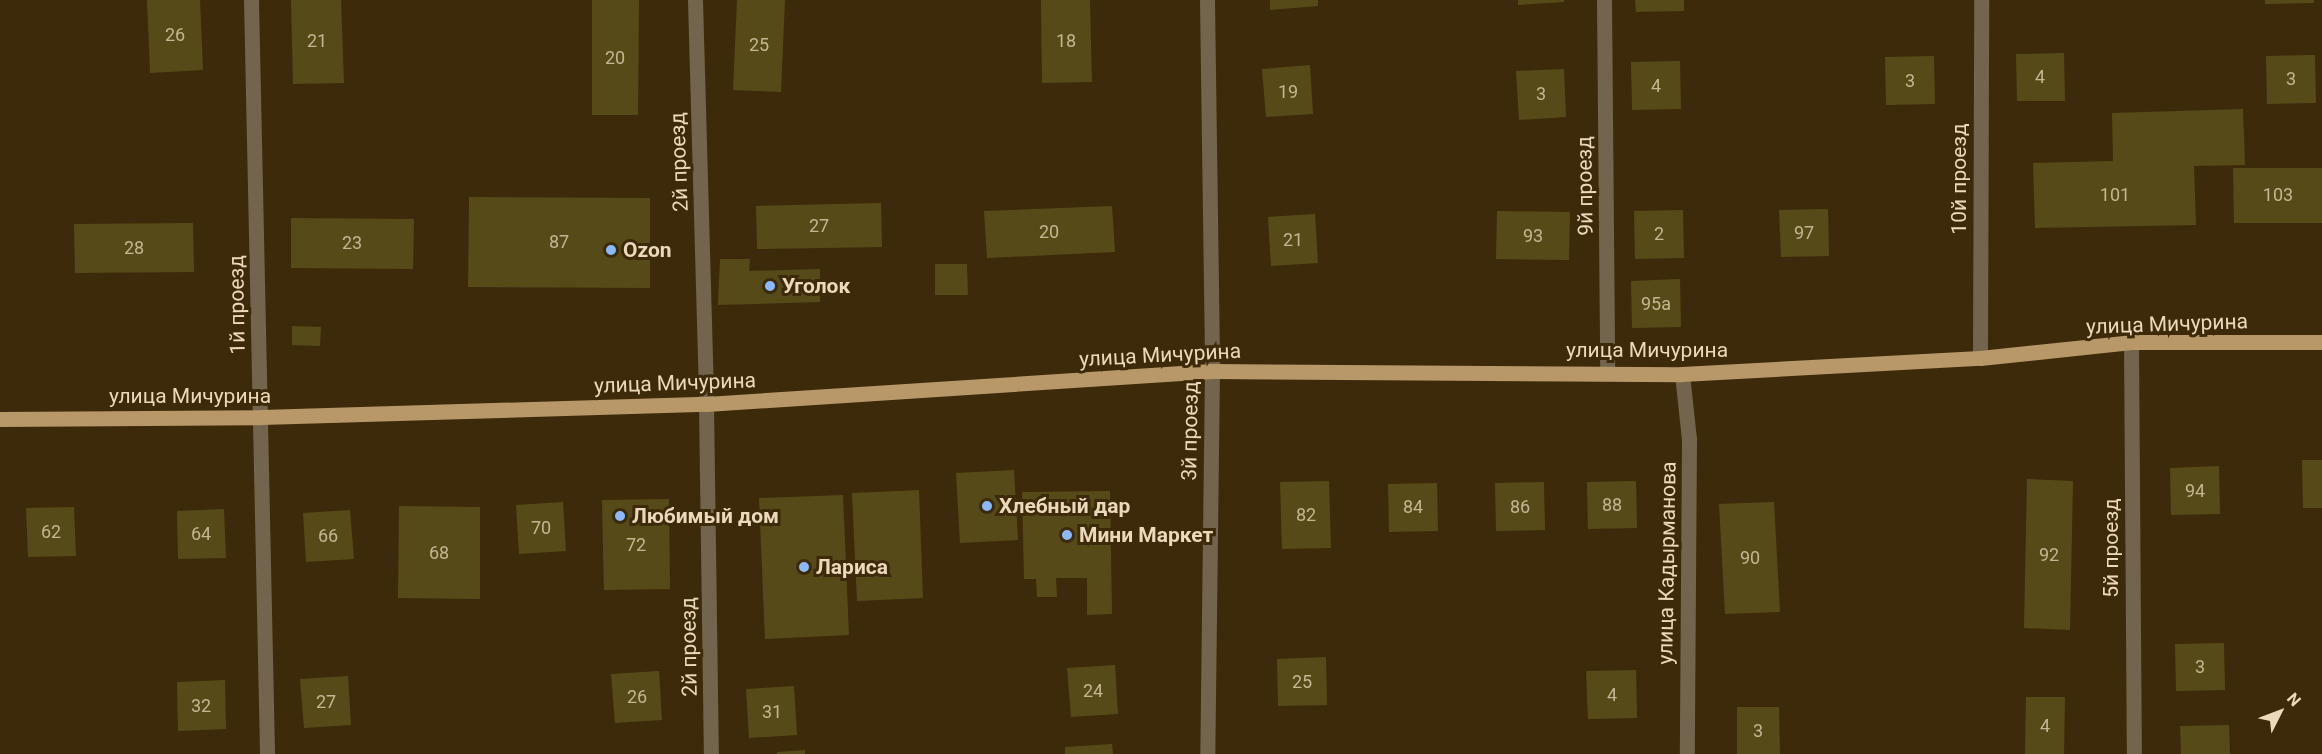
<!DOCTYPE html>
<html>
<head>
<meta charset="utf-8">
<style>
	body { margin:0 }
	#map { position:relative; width:2322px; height:754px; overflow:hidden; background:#3d2a0a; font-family:Roboto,sans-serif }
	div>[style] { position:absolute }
	.building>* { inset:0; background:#564b18 }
	.street>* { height:15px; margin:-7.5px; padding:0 7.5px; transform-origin:7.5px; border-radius:7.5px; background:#73644d }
	.primary>* { height:15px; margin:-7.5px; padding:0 7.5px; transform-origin:7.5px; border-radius:7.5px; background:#b89868 }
	.dots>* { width:16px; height:16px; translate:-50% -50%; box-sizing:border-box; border:3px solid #3d2a0a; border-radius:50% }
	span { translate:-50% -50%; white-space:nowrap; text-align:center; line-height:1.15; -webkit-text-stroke:6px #3d2a0a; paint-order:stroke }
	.number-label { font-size:18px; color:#c6b592 }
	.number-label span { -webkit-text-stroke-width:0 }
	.street-label { font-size:21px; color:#ecd8bb }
	.poi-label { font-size:21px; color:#ecd8bb; font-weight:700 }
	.left { translate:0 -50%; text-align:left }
	.north { position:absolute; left:2250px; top:682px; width:60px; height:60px; -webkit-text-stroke:4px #3d2a0a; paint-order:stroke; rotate:48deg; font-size:16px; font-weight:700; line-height:24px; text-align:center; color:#ecd8bb }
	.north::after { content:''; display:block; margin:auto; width:21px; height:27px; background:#ecd8bb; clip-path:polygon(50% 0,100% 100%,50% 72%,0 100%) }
</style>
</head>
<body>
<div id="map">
	<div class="building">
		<i style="clip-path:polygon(147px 0,200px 0,203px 70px,150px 73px)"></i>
		<i style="clip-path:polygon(291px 0,341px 0,344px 83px,293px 84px)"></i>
		<i style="clip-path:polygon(592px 0,639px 0,638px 115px,592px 115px)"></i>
		<i style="clip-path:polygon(737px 0,785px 0,781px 92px,733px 90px)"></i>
		<i style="clip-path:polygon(1041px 0,1090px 0,1092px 82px,1042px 83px)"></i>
		<i style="clip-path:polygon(1270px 0,1318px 0,1318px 6px,1270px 10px)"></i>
		<i style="clip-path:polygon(1518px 0,1564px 0,1564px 2px,1518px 5px)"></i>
		<i style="clip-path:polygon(1635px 0,1684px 0,1684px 11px,1636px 12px)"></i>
		<i style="clip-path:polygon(2265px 0,2314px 0,2314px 3px,2265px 4px)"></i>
		<i style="clip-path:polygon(2064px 53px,2065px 101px,2017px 101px,2016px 54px)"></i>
		<i style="clip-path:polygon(2315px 55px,2316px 103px,2267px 104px,2266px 56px)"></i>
		<i style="clip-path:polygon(1934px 56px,1935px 104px,1886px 105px,1885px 57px)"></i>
		<i style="clip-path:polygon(1680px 61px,1681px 109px,1632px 110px,1631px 62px)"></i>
		<i style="clip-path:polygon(1310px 65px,1313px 114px,1266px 117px,1262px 69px)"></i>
		<i style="clip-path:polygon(1564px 69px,1566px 117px,1519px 120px,1516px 71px)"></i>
		<i style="clip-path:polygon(2243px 109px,2245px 165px,2194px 166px,2196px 225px,2035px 228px,2033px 163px,2113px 161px,2112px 113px)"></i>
		<i style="clip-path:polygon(2233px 168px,2322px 168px,2322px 223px,2234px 223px)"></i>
		<i style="clip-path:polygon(469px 197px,650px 198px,650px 288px,468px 287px)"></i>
		<i style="clip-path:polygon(881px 203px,882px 247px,757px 249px,756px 206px)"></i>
		<i style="clip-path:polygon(1112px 206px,1115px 252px,987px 258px,984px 211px)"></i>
		<i style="clip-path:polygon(1828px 209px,1829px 256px,1781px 257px,1779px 210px)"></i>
		<i style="clip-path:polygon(1683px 210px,1684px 258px,1635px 259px,1634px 211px)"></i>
		<i style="clip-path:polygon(1497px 211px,1570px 212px,1569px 260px,1496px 259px)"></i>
		<i style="clip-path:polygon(1315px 214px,1318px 263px,1271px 266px,1268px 217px)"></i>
		<i style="clip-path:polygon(291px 218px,414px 219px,413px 269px,291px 268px)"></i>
		<i style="clip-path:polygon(193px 223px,194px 272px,75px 273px,74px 224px)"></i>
		<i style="clip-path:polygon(720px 259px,750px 259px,749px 271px,820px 269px,820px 302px,718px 305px)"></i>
		<i style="clip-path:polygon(935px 264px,967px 264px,968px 295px,935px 295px)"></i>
		<i style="clip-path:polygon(1680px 279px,1681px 327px,1632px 328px,1631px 281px)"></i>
		<i style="clip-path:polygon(292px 326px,321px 327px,320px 346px,292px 345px)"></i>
		<i style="clip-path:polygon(2302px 460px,2322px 460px,2322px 508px,2303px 508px)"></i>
		<i style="clip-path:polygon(2219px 466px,2220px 514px,2171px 515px,2170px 468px)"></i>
		<i style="clip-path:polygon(1014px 470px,1018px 540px,960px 543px,956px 473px)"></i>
		<i style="clip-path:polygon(2027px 479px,2073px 481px,2070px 630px,2024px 628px)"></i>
		<i style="clip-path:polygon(1329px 481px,1331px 548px,1282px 549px,1280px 482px)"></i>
		<i style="clip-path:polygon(1636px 481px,1637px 528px,1588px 529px,1587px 482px)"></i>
		<i style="clip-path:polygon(1544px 482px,1545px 530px,1496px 531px,1495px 483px)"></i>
		<i style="clip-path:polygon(1437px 483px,1438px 531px,1389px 532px,1388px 484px)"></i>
		<i style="clip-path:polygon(919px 490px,923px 598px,857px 601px,852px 493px)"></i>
		<i style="clip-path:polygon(1110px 491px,1112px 614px,1087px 615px,1087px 578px,1056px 578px,1057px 597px,1037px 597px,1036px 579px,1024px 579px,1022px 492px)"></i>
		<i style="clip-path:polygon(843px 495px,849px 635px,765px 639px,759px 498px)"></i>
		<i style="clip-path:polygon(669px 499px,670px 589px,604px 590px,602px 500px)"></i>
		<i style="clip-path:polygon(563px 502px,566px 551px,519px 554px,516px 505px)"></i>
		<i style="clip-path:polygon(1774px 502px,1780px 612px,1725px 614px,1719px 504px)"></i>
		<i style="clip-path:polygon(399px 506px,480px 507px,480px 599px,398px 598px)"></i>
		<i style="clip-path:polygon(74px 507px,76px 556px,28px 557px,26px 508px)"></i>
		<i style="clip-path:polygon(224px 509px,226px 558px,178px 559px,177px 511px)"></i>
		<i style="clip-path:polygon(350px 510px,354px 559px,306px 562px,303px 513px)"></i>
		<i style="clip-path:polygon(2224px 643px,2225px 690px,2176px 691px,2175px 644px)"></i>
		<i style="clip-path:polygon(1326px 657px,1327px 705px,1278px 706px,1277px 659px)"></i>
		<i style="clip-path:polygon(1115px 665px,1118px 714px,1071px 717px,1067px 668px)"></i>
		<i style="clip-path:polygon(1636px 670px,1637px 718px,1588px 719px,1586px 671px)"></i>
		<i style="clip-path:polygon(659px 671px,662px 720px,615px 723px,611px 674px)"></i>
		<i style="clip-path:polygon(348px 676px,351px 725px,304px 728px,300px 679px)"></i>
		<i style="clip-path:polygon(225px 680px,226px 729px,178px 731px,177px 682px)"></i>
		<i style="clip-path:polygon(794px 686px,797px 735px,749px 738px,746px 689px)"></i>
		<i style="clip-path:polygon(2026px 697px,2065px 697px,2064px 754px,2025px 754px)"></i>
		<i style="clip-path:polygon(1737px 707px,1779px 707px,1780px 754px,1737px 754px)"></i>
		<i style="clip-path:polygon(2229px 725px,2230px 754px,2181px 754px,2180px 726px)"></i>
		<i style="clip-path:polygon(1112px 744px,1113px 754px,1065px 754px,1065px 747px)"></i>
		<i style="clip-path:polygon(805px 750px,805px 754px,777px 754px,777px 752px)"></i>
	</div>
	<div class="street">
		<i style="left:251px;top:0;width:754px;rotate:88.78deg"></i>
		<i style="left:695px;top:0;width:404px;rotate:88.4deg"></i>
		<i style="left:706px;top:404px;width:350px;rotate:89.2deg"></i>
		<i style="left:1207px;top:0;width:371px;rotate:89.2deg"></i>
		<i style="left:1212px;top:371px;width:383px;rotate:90.7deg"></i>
		<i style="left:1604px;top:0;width:372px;rotate:89.5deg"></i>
		<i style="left:2131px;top:342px;width:412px;rotate:89.6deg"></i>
		<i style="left:1980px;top:358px;width:358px;rotate:-89.8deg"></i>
		<i style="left:1682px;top:374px;width:65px;rotate:83.9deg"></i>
		<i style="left:1689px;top:439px;width:315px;rotate:90.4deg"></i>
	</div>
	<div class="primary">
		<i style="left:0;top:419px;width:261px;rotate:-0.4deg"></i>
		<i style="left:261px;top:417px;width:445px;rotate:-1.7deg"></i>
		<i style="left:706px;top:404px;width:507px;rotate:-3.73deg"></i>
		<i style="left:1212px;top:371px;width:470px;rotate:0.4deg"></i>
		<i style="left:1682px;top:374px;width:298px;rotate:-3.1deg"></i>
		<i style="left:1980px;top:358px;width:152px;rotate:-6deg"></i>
		<i style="left:2131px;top:342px;width:191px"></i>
	</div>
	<div class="dots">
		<i style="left:611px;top:250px;background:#8cb9fc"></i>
		<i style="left:770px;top:286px;background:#8cb9fc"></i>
		<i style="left:987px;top:506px;background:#8cb9fc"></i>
		<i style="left:620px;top:516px;background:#8cb9fc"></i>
		<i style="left:1067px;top:535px;background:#8cb9fc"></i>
		<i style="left:804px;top:567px;background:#8cb9fc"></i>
	</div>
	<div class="number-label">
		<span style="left:175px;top:35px">26</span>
		<span style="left:317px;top:41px">21</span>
		<span style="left:1066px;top:41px">18</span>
		<span style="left:759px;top:45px">25</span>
		<span style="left:615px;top:58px">20</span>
		<span style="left:2040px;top:77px">4</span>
		<span style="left:2291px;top:79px">3</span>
		<span style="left:1910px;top:81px">3</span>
		<span style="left:1656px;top:86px">4</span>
		<span style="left:1288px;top:92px">19</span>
		<span style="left:1541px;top:94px">3</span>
		<span style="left:2115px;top:195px">101</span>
		<span style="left:2278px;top:195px">103</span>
		<span style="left:819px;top:226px">27</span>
		<span style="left:1049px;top:232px">20</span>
		<span style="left:1804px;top:233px">97</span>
		<span style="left:1659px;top:234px">2</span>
		<span style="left:1533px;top:236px">93</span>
		<span style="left:1293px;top:240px">21</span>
		<span style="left:559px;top:242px">87</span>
		<span style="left:352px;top:243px">23</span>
		<span style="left:134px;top:248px">28</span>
		<span style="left:1656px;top:304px">95а</span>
		<span style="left:2195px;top:491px">94</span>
		<span style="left:1612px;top:505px">88</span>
		<span style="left:1413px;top:507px">84</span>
		<span style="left:1520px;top:507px">86</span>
		<span style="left:1306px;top:515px">82</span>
		<span style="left:541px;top:528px">70</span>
		<span style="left:51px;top:532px">62</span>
		<span style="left:201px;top:534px">64</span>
		<span style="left:328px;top:536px">66</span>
		<span style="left:636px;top:545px">72</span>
		<span style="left:439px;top:553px">68</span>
		<span style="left:2049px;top:555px">92</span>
		<span style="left:1750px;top:558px">90</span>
		<span style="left:2200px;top:667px">3</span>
		<span style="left:1302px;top:682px">25</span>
		<span style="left:1093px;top:691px">24</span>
		<span style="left:1612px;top:695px">4</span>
		<span style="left:637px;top:697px">26</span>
		<span style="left:326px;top:702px">27</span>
		<span style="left:201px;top:706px">32</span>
		<span style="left:772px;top:712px">31</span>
		<span style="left:2045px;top:726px">4</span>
		<span style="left:1758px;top:731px">3</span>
	</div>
	<div class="street-label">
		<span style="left:679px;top:162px;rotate:-92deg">2й проезд</span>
		<span style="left:1959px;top:179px;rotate:-90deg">10й проезд</span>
		<span style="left:1585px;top:186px;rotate:-91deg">9й проезд</span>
		<span style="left:237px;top:305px;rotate:-91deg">1й проезд</span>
		<span style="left:2167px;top:324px;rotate:-2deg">улица Мичурина</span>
		<span style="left:1647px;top:350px">улица Мичурина</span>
		<span style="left:1160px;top:355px;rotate:-3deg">улица Мичурина</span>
		<span style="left:675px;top:383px;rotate:-2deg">улица Мичурина</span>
		<span style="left:190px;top:396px">улица Мичурина</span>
		<span style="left:1190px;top:431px;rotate:-89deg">3й проезд</span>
		<span style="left:2111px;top:548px;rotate:-90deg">5й проезд</span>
		<span style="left:1667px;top:563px;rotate:-89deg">улица Кадырманова</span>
		<span style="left:689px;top:647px;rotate:-91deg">2й проезд</span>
	</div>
	<div class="poi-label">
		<span class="left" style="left:623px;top:250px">Ozon</span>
		<span class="left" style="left:782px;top:286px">Уголок</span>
		<span class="left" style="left:999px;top:506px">Хлебный дар</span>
		<span class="left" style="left:632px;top:516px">Любимый дом</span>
		<span class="left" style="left:1079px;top:535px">Мини Маркет</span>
		<span class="left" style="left:816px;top:567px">Лариса</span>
	</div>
	<div class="north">N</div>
</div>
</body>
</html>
